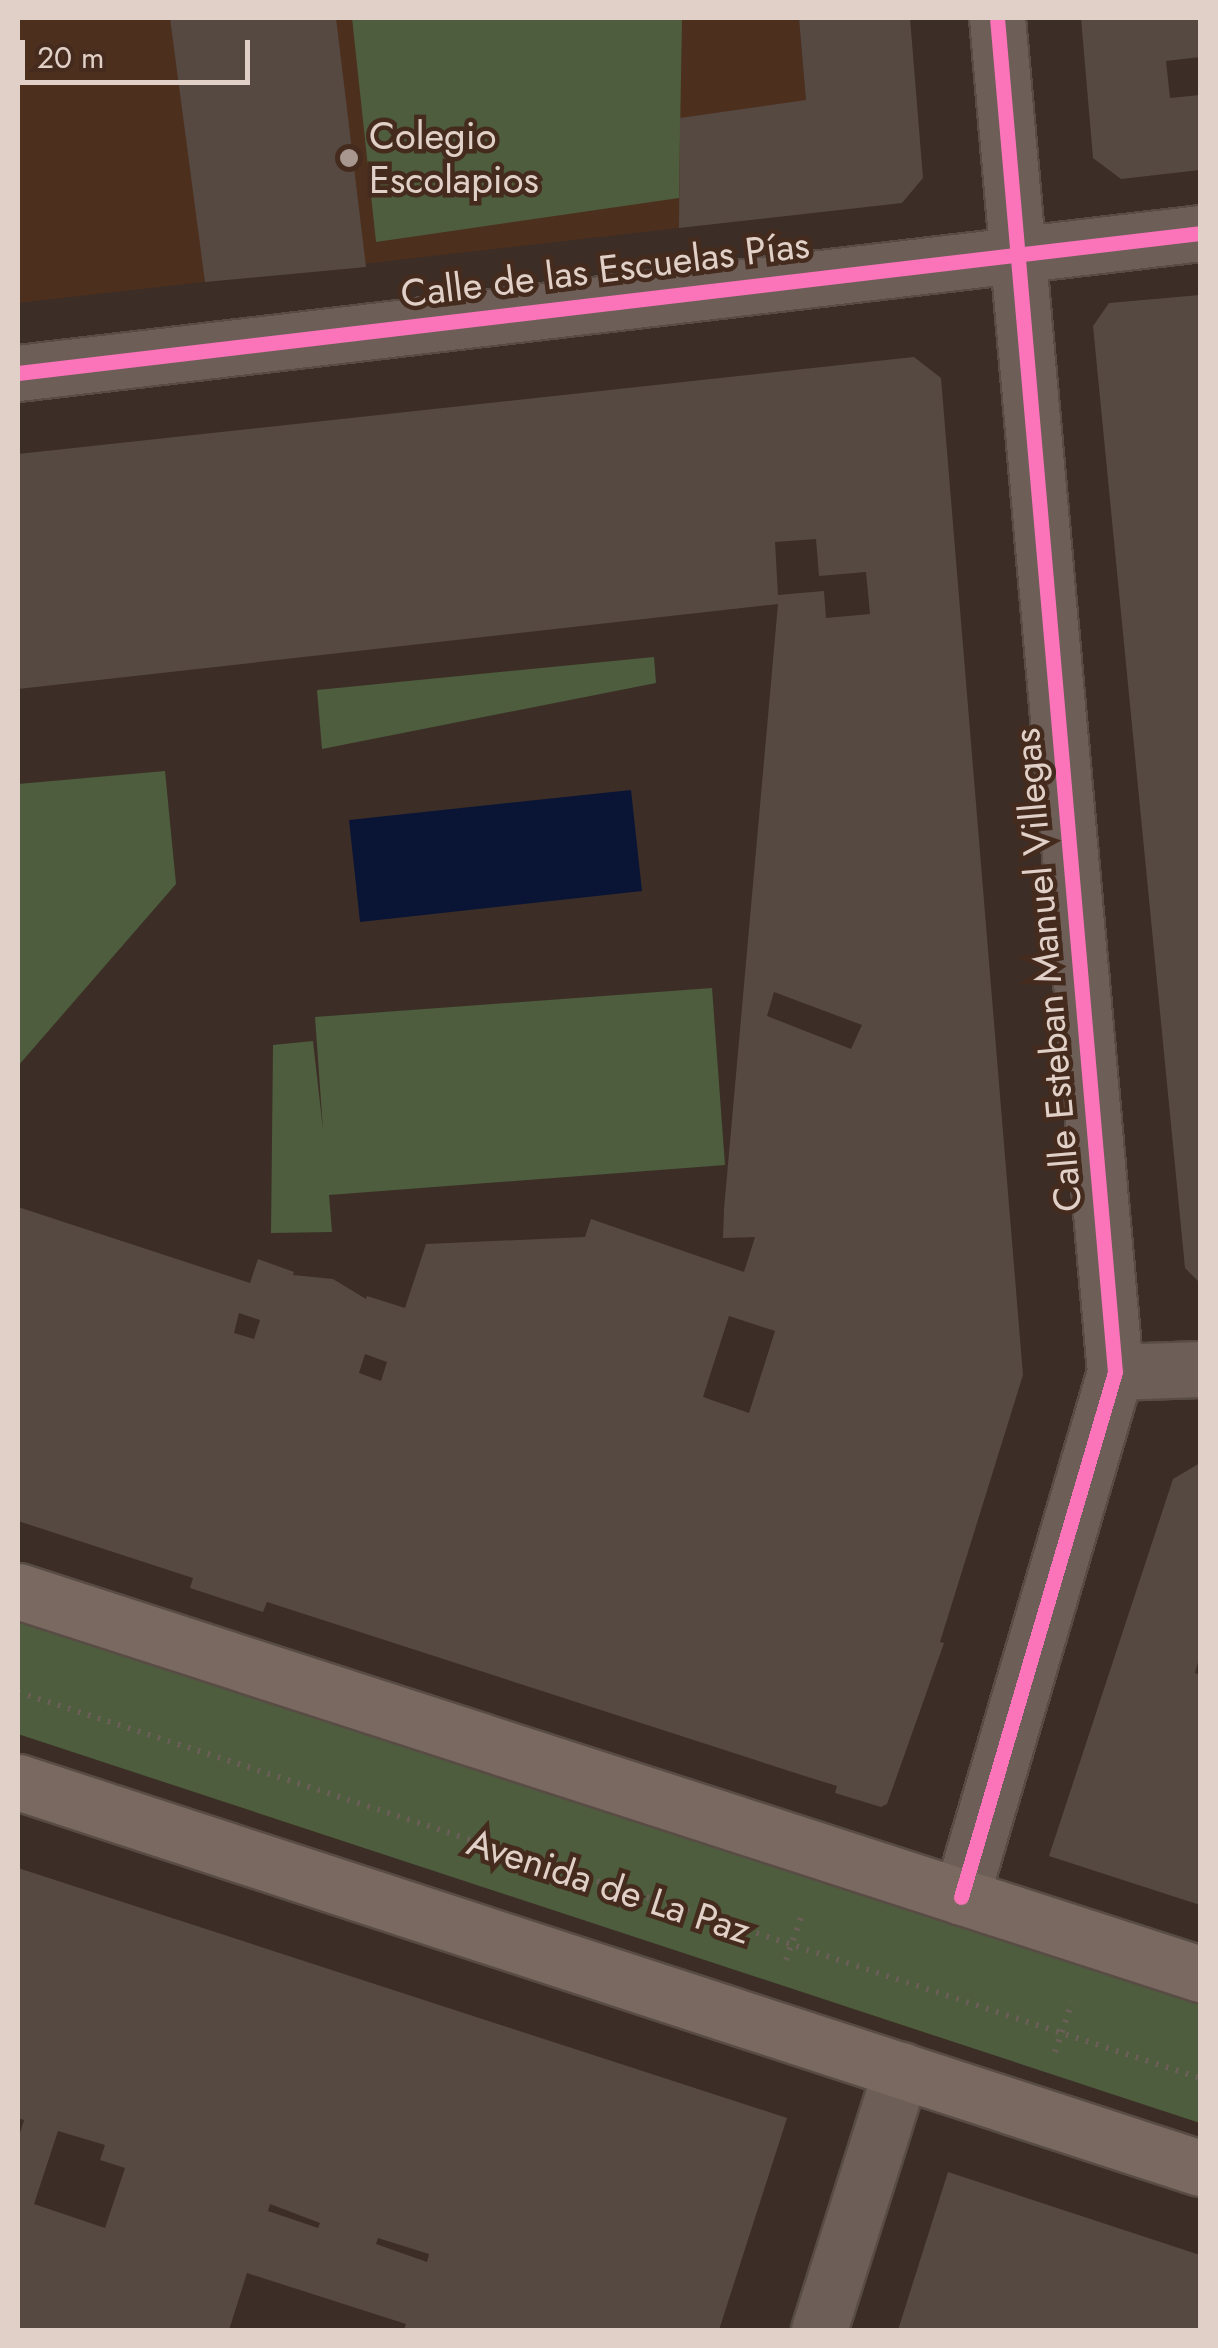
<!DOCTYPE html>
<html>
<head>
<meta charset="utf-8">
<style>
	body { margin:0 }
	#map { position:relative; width:1218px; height:2348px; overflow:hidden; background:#3c2e26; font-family:Jost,sans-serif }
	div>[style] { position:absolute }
	.built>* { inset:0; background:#4d2f1e }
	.green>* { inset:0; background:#4d5d3d }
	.water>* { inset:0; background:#0a1536 }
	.building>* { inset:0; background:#564942 }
	.path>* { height:6px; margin-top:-3px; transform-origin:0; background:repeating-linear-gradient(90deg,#6a5e57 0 2.5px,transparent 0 10.5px) }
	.roads { filter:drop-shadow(2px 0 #584c45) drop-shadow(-2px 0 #584c45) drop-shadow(0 2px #584c45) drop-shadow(0 -2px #584c45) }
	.minor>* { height:55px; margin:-27.5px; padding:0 27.5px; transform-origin:27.5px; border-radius:27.5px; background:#6d5e57 }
	.secondary>* { height:55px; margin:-27.5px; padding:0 27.5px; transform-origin:27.5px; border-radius:27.5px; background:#796960 }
	.cycleway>* { height:15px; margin:-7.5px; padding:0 7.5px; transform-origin:7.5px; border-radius:7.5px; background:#fb73b8 }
	.dots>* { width:28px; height:28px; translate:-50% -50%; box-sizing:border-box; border:5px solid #452b1d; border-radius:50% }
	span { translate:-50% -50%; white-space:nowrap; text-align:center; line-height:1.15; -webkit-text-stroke:9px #452b1d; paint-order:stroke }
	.poi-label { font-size:38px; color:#e1d0c7 }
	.left { translate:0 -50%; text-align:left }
	.street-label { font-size:38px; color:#e1d0c7 }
	.frame { position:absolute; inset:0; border:20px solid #e1d0c7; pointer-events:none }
	.scale { position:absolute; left:20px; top:40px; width:230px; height:45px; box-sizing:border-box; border:5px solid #e1d0c7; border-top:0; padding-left:12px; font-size:30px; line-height:35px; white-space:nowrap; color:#e1d0c7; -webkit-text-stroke:8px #452b1d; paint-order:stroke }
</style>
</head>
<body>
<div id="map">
	<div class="built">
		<i style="clip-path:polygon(18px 18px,799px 18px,806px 100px,679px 228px,18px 303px)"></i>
	</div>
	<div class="green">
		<i style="clip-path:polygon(352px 18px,682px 18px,679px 198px,376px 242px)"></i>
		<i style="clip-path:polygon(654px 657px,656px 683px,322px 749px,317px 690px)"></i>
		<i style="clip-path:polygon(165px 771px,176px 884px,18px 1066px,18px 784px)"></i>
		<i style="clip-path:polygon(712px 988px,725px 1165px,329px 1195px,332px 1232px,271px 1233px,273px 1045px,313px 1041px,323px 1130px,315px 1017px)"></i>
		<i style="clip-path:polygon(18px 1622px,1200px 2005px,1200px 2123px,18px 1734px)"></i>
	</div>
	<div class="water">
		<i style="clip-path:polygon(631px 790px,642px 891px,360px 922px,349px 820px)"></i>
	</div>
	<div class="building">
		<i style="clip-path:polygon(170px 18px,336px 18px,366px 267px,205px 282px)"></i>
		<i style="clip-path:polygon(799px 18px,910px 18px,923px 178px,902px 203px,679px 228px,680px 118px,806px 100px)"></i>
		<i style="clip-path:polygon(1081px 18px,1200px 18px,1200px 57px,1166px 61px,1170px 98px,1200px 95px,1200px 170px,1121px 179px,1093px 158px)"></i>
		<i style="clip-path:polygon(1200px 295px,1200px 1283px,1185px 1268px,1093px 326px,1109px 303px)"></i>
		<i style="clip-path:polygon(evenodd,914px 357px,941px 378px,1023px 1375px,940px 1642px,944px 1643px,887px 1804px,881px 1807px,835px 1793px,837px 1786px,811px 1778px,267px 1602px,263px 1612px,190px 1588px,193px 1578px,18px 1521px,18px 1207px,250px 1283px,258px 1259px,294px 1272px,293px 1275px,333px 1279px,366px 1299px,367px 1296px,405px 1308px,426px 1244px,585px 1237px,591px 1219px,744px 1272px,755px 1237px,723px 1238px,724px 1209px,778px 604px,18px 689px,18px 454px,914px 357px,816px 539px,819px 576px,866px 572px,870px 614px,826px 618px,824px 591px,778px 595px,775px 542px,816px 539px,914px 357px,774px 992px,862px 1025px,851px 1049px,767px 1016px,774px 992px,914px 357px,239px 1313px,260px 1320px,254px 1339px,234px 1333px,239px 1313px,914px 357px,729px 1316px,775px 1331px,749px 1413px,703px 1397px,729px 1316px,914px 357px,365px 1354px,387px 1362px,381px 1381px,359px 1373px,365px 1354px)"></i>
		<i style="clip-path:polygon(1200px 1463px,1200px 1655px,1195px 1673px,1200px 1675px,1200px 1905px,1049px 1856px,1173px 1479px)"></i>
		<i style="clip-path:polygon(evenodd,18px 1868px,787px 2118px,719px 2330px,404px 2330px,406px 2324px,247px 2273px,229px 2330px,18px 2330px,18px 2140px,24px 2120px,18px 2118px,18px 1868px,58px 2131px,105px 2145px,100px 2160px,125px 2168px,105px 2228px,34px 2204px,58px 2131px,18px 1868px,270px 2204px,320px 2223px,318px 2228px,268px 2211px,270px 2204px,18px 1868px,378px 2238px,429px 2254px,427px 2262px,376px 2244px,378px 2238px)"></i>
		<i style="clip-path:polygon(948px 2172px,1200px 2255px,1200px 2330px,898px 2330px)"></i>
	</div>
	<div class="path">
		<i style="left:18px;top:1692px;width:1243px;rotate:18.09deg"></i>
		<i style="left:786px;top:1960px;width:48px;rotate:-70.4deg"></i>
		<i style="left:1055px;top:2052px;width:53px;rotate:-71.2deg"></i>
	</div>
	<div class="roads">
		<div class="minor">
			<i style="left:18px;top:373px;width:1190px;rotate:-6.75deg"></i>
			<i style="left:1115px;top:1372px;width:85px;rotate:-2deg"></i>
			<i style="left:961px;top:1897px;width:547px;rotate:-73.65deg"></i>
			<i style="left:1115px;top:1372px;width:1359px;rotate:-94.98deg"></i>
			<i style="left:819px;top:2330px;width:273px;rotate:-72.5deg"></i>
		</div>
		<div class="secondary">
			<i style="left:18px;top:1591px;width:1243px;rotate:17.95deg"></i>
			<i style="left:18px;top:1782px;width:1243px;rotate:18.09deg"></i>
		</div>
	</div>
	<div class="cycleway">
		<i style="left:18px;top:373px;width:1190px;rotate:-6.75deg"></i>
		<i style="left:961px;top:1897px;width:547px;rotate:-73.65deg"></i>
		<i style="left:1115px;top:1372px;width:1359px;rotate:-94.98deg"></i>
	</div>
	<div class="dots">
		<i style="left:349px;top:158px;background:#a7978f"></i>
	</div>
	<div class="poi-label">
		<span class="left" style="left:369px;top:158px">Colegio<br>Escolapios</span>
	</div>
	<div class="street-label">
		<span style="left:605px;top:269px;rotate:-7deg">Calle de las Escuelas Pías</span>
		<span style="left:1047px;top:970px;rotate:-95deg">Calle Esteban Manuel Villegas</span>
		<span style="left:609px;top:1886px;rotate:18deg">Avenida de La Paz</span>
	</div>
	<div class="frame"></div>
	<div class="scale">20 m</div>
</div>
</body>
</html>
